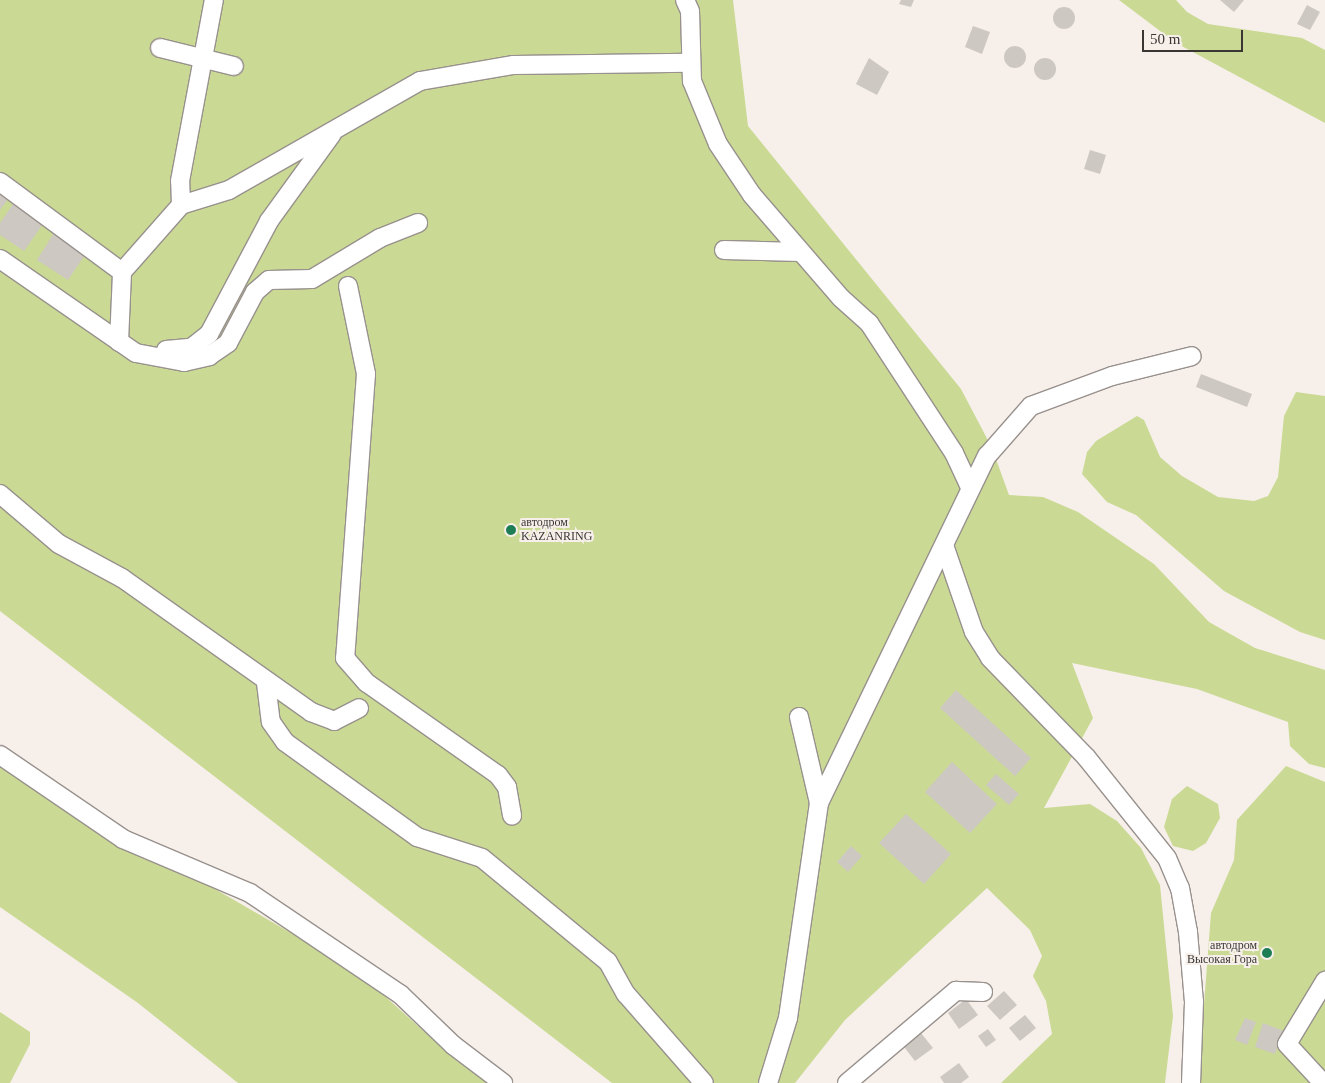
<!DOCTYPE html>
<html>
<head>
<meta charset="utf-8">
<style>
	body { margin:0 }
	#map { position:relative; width:1325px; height:1083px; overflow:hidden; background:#f7efea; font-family:Georgia,serif }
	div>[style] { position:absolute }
	.green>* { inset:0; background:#cada94 }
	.building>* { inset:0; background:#cdc8c1 }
	.round { border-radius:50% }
	.roads { filter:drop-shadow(1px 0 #98918d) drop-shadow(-1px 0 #98918d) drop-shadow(0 1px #98918d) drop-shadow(0 -1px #98918d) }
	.minor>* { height:18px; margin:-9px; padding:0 9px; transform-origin:9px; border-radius:9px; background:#fff }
	.dots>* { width:14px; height:14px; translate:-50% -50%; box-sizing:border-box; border:2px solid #f7efea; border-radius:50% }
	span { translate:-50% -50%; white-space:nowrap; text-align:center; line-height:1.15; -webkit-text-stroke:4px #f7efea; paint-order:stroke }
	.poi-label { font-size:12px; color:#393634 }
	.left { translate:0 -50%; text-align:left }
	.right { translate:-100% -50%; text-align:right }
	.scale { position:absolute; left:1142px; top:30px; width:101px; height:22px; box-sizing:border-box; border:2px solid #393634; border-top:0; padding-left:6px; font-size:15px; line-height:18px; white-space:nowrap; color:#393634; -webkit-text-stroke:4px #f7efea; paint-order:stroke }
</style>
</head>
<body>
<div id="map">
	<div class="green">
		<i style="clip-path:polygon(0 0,733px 0,748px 126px,961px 389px,992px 448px,1009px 495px,1043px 497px,1078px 512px,1154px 564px,1209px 622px,1255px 648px,1325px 670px,1325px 768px,1309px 764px,1290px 746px,1288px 722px,1197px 689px,1072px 663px,1093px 718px,1044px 808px,1090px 804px,1117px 821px,1141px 848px,1160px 885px,1173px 1016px,1165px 1083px,1001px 1083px,1052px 1034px,1046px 1001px,1033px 976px,1042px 956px,1030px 930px,987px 888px,845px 1020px,795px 1083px,612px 1083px,0 611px)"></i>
		<i style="clip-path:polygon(1119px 0,1176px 0,1187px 12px,1208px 24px,1302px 38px,1325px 50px,1325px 123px,1176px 43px)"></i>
		<i style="clip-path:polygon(1296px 392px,1325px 396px,1325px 640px,1300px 632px,1224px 591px,1136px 515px,1107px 502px,1082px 474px,1087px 452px,1096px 441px,1137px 416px,1144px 420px,1160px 457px,1182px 476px,1218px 497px,1254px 501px,1268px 496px,1278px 477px,1284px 416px)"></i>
		<i style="clip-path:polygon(0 764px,358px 972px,457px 1061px,489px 1083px,238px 1083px,138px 1003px,0 907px)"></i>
		<i style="clip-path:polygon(1286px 766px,1325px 782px,1325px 1083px,1198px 1083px,1211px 913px,1234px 860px,1237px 820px)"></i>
		<i style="clip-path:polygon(1187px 786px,1218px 804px,1220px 818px,1206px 843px,1193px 851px,1173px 846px,1164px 827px,1172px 799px)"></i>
		<i style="clip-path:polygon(0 1012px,30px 1032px,30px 1044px,10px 1083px,0 1083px)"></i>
	</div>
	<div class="building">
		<i style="clip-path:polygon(901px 0,914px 0,911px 7px,899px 4px)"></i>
		<i style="clip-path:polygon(1220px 0,1244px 0,1234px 12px)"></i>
		<i style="clip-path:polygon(1307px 5px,1320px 12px,1310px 30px,1297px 24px)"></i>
		<i class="round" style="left:1053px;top:7px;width:22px;height:22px"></i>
		<i style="clip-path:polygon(973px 26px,990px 32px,982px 54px,965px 47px)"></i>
		<i class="round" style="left:1004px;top:46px;width:22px;height:22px"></i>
		<i class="round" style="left:1034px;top:58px;width:22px;height:22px"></i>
		<i style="clip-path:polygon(869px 58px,889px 72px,877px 95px,856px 84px)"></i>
		<i style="clip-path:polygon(1090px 150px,1106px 155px,1100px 174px,1084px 169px)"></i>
		<i style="clip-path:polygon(0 191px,9px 198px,0 210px)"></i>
		<i style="clip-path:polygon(15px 201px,45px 221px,24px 251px,0 235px,0 223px)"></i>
		<i style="clip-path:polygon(55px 231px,87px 252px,68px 280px,37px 260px)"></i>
		<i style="clip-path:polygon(1201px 374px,1252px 394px,1247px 407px,1196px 387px)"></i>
		<i style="clip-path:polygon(956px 690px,1031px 758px,1015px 776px,940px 708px)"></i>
		<i style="clip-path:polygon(952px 762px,997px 804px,970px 833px,925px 792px)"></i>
		<i style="clip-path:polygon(996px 774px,1019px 794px,1009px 805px,986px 785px)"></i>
		<i style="clip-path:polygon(906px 814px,951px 854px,924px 884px,879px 843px)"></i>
		<i style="clip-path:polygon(851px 846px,862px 856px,848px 872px,837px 862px)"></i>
		<i style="clip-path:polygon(1004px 991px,1017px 1005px,1000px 1020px,987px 1006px)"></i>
		<i style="clip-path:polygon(966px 999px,978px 1015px,959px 1029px,948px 1013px)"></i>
		<i style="clip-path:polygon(1025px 1015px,1036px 1028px,1020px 1041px,1009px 1028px)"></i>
		<i style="clip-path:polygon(1245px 1018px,1256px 1022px,1247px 1045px,1235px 1040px)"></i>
		<i style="clip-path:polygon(1263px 1023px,1284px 1031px,1275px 1054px,1255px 1047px)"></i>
		<i style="clip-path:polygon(988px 1029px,996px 1040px,986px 1047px,978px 1036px)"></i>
		<i style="clip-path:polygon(921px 1033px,933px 1048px,915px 1061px,904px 1047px)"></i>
		<i style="clip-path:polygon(959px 1063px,969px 1077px,961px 1083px,944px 1083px,940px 1077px)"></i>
	</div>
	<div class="roads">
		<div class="minor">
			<i style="left:685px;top:0;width:12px;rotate:66deg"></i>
			<i style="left:690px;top:11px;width:70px;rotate:88.4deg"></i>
			<i style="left:692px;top:81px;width:68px;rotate:67.6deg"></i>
			<i style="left:718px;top:144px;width:61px;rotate:56.3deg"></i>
			<i style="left:752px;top:195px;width:136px;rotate:49.2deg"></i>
			<i style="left:841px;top:298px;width:38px;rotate:42deg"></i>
			<i style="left:869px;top:323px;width:155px;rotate:56.8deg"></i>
			<i style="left:954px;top:453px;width:38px;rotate:65deg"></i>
			<i style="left:160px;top:48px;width:76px;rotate:13.7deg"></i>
			<i style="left:0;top:182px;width:152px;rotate:36.4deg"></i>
			<i style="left:122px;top:272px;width:89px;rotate:-48.6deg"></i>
			<i style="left:181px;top:205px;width:50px;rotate:-17.4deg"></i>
			<i style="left:229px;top:190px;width:220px;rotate:-29.7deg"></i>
			<i style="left:420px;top:81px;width:95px;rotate:-9.7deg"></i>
			<i style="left:514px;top:65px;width:175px;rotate:-0.7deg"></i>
			<i style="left:181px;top:205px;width:24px;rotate:-92deg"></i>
			<i style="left:180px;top:181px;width:184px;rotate:-79.4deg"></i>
			<i style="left:724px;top:250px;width:76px;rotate:1.5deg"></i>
			<i style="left:0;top:259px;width:165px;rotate:34.7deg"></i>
			<i style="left:136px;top:353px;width:49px;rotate:10.6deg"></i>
			<i style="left:184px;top:362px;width:26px;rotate:-13deg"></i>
			<i style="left:209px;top:356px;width:23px;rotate:-34deg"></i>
			<i style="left:228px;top:343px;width:58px;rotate:-62.1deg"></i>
			<i style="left:255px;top:292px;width:18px;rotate:-41deg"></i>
			<i style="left:269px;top:280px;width:43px;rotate:-1.3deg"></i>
			<i style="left:312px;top:279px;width:79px;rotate:-31.1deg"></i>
			<i style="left:380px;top:238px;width:41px;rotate:-21.5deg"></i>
			<i style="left:348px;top:286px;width:90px;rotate:78.4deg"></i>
			<i style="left:366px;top:374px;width:285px;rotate:94.2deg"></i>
			<i style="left:345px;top:658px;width:33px;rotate:49deg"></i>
			<i style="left:367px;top:683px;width:160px;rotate:35.1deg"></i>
			<i style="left:498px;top:775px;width:15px;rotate:53deg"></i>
			<i style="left:507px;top:787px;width:29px;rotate:80deg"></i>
			<i style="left:119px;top:342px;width:70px;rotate:-87.5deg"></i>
			<i style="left:166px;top:350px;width:25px;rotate:-5deg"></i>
			<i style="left:191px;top:348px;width:23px;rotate:-38deg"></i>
			<i style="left:209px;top:334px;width:128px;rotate:-62deg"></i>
			<i style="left:269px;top:221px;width:107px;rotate:-54.1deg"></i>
			<i style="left:0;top:494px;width:77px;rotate:40.3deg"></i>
			<i style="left:59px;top:544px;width:72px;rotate:28.4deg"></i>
			<i style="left:122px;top:578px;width:232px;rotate:35.3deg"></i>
			<i style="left:311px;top:712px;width:25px;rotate:21deg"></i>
			<i style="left:334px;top:721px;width:28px;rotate:-27deg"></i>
			<i style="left:945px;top:548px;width:89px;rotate:71deg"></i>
			<i style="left:974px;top:632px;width:31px;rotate:58deg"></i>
			<i style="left:990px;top:658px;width:138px;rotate:45.9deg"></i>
			<i style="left:1086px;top:757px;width:129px;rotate:51.3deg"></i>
			<i style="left:1167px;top:858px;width:33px;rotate:67deg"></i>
			<i style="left:1180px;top:888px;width:45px;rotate:79.7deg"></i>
			<i style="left:1188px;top:932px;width:70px;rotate:85.1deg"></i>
			<i style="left:1194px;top:1002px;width:81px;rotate:92.1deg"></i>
			<i style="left:266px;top:683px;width:39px;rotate:83deg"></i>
			<i style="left:271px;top:722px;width:24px;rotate:55deg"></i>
			<i style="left:285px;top:742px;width:163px;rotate:35.7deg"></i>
			<i style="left:417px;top:837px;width:68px;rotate:17.9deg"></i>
			<i style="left:482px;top:858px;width:163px;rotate:39.5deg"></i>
			<i style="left:608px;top:962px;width:37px;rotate:61deg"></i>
			<i style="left:626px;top:994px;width:118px;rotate:48.8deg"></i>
			<i style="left:799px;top:717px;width:88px;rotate:76.9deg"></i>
			<i style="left:0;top:755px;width:149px;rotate:34.3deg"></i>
			<i style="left:123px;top:839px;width:138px;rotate:23deg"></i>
			<i style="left:250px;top:893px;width:181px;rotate:34deg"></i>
			<i style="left:400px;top:994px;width:74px;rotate:43.9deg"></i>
			<i style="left:453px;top:1045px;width:63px;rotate:37.2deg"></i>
			<i style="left:768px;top:1083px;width:68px;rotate:-72.9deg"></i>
			<i style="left:788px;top:1018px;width:217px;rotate:-81.8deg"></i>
			<i style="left:819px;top:803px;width:386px;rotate:-64.2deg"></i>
			<i style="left:987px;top:456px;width:67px;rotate:-48.7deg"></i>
			<i style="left:1031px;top:406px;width:86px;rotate:-20.3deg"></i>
			<i style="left:1112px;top:376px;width:82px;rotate:-14deg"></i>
			<i style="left:847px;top:1083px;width:143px;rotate:-40.2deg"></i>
			<i style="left:956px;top:991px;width:27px;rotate:2deg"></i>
			<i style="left:1323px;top:1083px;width:53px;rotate:-132.7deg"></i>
			<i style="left:1287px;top:1044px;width:74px;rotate:-58.9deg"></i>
		</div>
	</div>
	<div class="dots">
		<i style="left:511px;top:530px;background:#1d7d54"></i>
		<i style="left:1267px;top:953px;background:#1d7d54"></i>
	</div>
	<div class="poi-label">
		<span class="left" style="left:521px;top:530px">автодром<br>KAZANRING</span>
		<span class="right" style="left:1257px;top:953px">автодром<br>Высокая Гора</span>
	</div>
	<div class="scale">50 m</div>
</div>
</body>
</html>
